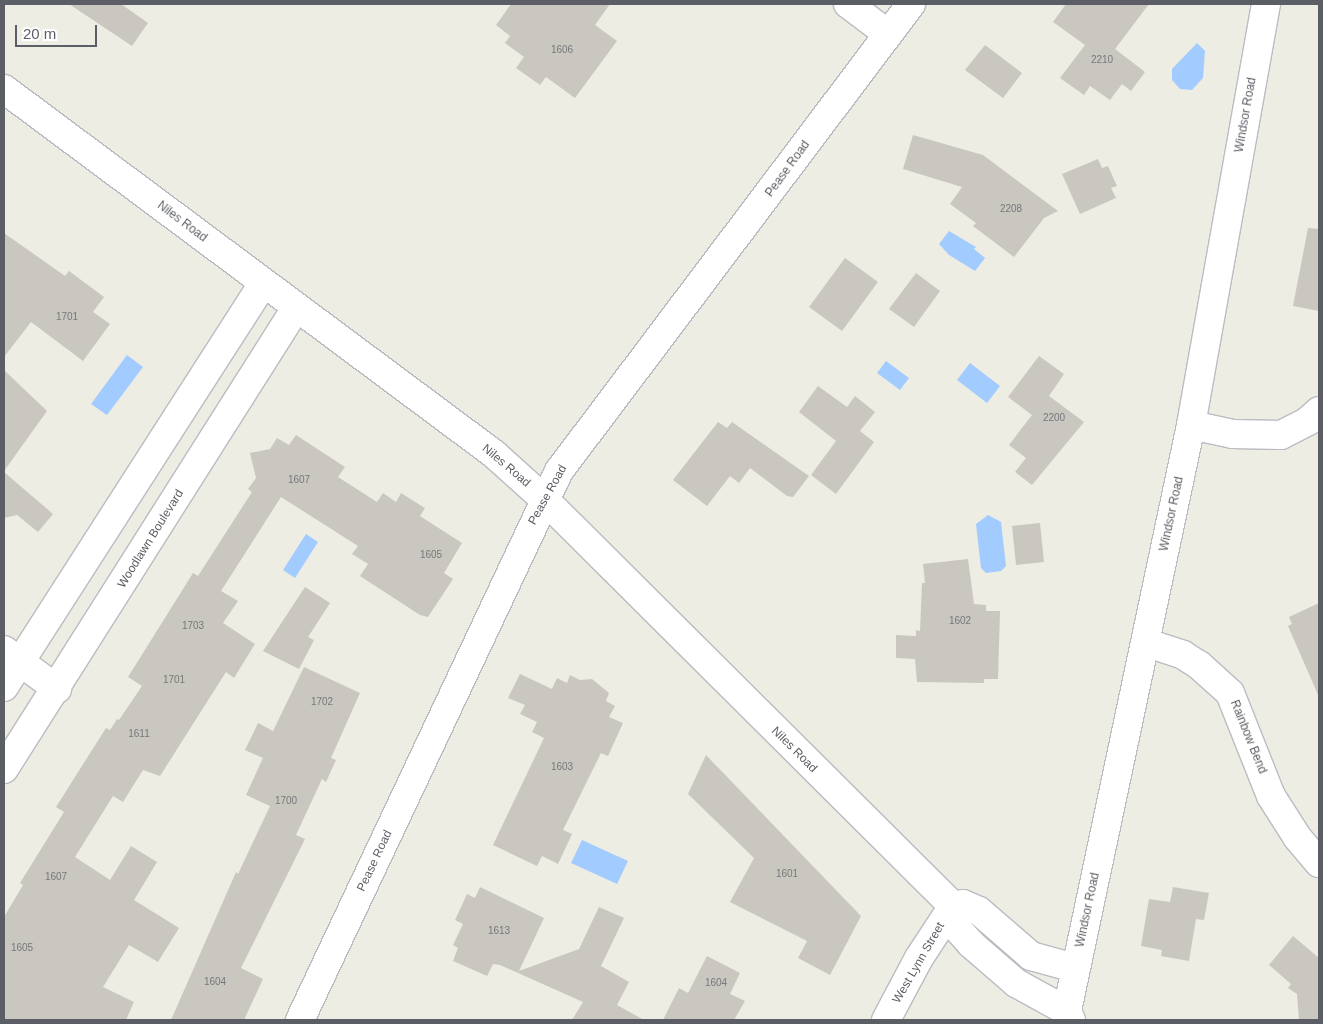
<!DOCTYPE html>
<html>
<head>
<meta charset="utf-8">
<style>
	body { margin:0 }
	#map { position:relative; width:1323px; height:1024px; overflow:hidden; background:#eeede3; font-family:Arial,sans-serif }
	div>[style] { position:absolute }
	.water>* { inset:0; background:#a2cbff }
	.building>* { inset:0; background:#c9c7c0 }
	.roads { filter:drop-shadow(1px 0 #bbbcc2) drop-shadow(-1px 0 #bbbcc2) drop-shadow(0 1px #bbbcc2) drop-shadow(0 -1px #bbbcc2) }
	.minor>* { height:28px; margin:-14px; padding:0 14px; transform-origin:14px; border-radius:14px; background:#fff }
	span { translate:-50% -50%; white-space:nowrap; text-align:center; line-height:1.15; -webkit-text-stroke:4.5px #fff; paint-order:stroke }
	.number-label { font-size:10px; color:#76787b }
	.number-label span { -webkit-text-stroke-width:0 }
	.street-label { font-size:12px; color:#5b5e64 }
	.frame { position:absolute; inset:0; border:5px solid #5b5e64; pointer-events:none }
	.scale { position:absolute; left:15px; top:25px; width:82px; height:22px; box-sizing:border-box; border:2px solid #5b5e64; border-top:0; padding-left:6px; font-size:15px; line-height:18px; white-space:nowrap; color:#5b5e64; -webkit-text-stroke:4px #fff; paint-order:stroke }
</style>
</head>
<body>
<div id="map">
	<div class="water">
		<i style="clip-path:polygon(1197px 43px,1205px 51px,1203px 78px,1192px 90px,1180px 89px,1172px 80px,1172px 69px)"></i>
		<i style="clip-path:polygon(949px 231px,976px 247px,974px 249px,985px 258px,975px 271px,949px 255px,939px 244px)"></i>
		<i style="clip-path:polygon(127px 355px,143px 367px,107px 415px,91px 404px)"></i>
		<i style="clip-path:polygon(886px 361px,909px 378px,900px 390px,877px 373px)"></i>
		<i style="clip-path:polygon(970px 363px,1000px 386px,987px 403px,957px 380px)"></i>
		<i style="clip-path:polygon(988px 515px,1001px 522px,1006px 566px,1001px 571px,986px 573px,981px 568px,976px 524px)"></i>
		<i style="clip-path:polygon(306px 534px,318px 542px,295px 578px,283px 570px)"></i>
		<i style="clip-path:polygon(582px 840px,628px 861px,617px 884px,571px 863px)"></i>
	</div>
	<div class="building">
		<i style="clip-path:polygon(69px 4px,121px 4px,148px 23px,132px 46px)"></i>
		<i style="clip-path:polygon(511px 4px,610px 4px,595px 25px,617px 41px,575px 98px,546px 77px,540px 85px,516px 68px,524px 57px,505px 43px,510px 36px,496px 25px)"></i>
		<i style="clip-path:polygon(1066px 4px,1149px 4px,1115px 49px,1145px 72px,1131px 91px,1122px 84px,1110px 100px,1090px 86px,1084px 95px,1060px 78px,1085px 45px,1053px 22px)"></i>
		<i style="clip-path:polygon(985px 45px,1022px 73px,1003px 98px,965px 70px)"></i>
		<i style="clip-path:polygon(913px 135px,983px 155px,1058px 211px,1044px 218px,1014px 257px,973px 226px,976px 223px,950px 204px,962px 187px,903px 169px)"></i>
		<i style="clip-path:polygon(1098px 159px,1102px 168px,1108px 166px,1117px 186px,1111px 188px,1116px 198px,1080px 214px,1062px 174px)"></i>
		<i style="clip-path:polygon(1308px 228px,1319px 229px,1319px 311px,1293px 306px)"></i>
		<i style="clip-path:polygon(4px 233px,65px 276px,69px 271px,104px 297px,93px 312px,110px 324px,83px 361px,31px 322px,4px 357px)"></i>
		<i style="clip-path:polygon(845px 258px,878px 282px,842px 331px,809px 307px)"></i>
		<i style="clip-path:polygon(916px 273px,940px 291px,914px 327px,889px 309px)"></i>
		<i style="clip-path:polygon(1039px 356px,1064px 374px,1049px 396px,1084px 422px,1032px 485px,1015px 472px,1026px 458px,1009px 445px,1032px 415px,1008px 397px)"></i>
		<i style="clip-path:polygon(4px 370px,47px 411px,4px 471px)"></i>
		<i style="clip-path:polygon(818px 386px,847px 407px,855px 396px,875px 412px,860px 431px,874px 442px,836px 494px,811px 475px,836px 441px,799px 412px)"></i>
		<i style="clip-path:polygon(718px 422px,727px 428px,732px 422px,809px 476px,793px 497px,787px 496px,750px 468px,739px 483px,730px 476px,707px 506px,673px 480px)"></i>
		<i style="clip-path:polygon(296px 435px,345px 467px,338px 477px,377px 502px,383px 493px,396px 502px,401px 493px,425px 508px,420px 516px,462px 543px,444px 573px,453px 579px,428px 617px,420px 615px,360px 576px,368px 564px,352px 554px,358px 546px,281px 497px,221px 591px,238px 601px,223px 623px,255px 644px,234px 678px,226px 672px,160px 776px,143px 770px,123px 802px,113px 796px,75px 857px,110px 880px,131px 846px,157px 862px,134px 900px,179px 928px,158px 962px,129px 945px,103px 987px,134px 1002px,126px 1020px,4px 1020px,4px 917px,23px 885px,20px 883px,64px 812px,56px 807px,106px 728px,110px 730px,117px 719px,119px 720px,142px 686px,128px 677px,193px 573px,198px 576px,252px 492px,248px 489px,256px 478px,250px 453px,270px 449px,277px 438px,289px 445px)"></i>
		<i style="clip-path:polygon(4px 472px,53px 514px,38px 532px,17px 515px,4px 518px)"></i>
		<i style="clip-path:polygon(1040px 523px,1044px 562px,1016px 565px,1012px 526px)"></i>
		<i style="clip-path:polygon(968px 559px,974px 604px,986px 605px,986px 611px,1000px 611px,998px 679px,984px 679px,984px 683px,917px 682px,915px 659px,896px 658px,896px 635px,916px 636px,916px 630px,920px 631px,922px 583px,925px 583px,923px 564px)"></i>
		<i style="clip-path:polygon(305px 587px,330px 603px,308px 637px,314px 640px,299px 669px,263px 651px)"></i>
		<i style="clip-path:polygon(1319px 603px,1319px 697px,1288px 626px,1292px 624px,1289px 617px)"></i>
		<i style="clip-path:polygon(304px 667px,360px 693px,331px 758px,336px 760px,326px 782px,322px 779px,296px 835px,305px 839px,241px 968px,263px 979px,244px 1020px,171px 1020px,236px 872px,238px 874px,270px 806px,246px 795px,263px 758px,245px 750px,258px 723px,273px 731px)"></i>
		<i style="clip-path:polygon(520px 674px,552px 689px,557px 678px,567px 683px,570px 675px,580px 680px,592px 679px,609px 693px,606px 701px,615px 706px,609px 717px,623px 723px,608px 756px,601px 753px,563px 830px,572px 834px,558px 864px,542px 856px,537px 866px,493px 845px,544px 738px,532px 732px,537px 722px,520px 714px,525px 705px,508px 698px)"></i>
		<i style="clip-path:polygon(706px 755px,861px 916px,830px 975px,798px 958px,807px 941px,730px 902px,754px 858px,688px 794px)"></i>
		<i style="clip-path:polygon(480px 887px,544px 918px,519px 971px,579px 949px,599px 907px,624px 918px,601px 966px,629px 982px,617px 1005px,644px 1020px,572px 1020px,583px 1002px,500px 965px,493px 964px,487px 976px,453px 961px,458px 948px,453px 945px,463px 924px,455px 920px,467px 894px,475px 898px)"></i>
		<i style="clip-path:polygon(1173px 887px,1209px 893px,1204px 920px,1196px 919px,1189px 961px,1161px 956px,1162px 950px,1141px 946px,1149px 899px,1170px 902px)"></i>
		<i style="clip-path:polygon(1293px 936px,1319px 958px,1319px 1020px,1299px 1020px,1297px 994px,1288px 988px,1291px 984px,1269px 965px)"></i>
		<i style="clip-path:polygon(707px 956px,740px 973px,730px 994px,745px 1001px,734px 1020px,663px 1020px,679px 988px,688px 993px)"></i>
	</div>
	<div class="roads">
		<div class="minor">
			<i style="left:848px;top:4px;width:50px;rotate:36.9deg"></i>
			<i style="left:4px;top:89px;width:611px;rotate:36.68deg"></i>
			<i style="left:494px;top:454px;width:67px;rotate:42deg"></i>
			<i style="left:544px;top:499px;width:577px;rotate:44.86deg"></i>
			<i style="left:953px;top:906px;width:20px;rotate:84deg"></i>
			<i style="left:955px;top:926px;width:24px;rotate:48deg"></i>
			<i style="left:971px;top:944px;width:60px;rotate:40.9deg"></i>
			<i style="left:1016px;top:983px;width:58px;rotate:28.8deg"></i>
			<i style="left:1191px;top:425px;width:43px;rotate:12.1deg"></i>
			<i style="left:1233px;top:434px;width:48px;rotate:1.2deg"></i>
			<i style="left:1281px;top:435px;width:30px;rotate:-27deg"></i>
			<i style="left:1308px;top:421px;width:15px;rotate:-42deg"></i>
			<i style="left:1147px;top:643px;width:38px;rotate:18deg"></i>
			<i style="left:1183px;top:655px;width:19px;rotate:32deg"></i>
			<i style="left:1199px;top:665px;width:42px;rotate:42.1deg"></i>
			<i style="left:1230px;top:693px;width:111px;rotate:68.3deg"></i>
			<i style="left:1271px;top:796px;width:49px;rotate:57.6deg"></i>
			<i style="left:1297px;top:837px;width:34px;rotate:50deg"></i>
			<i style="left:4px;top:650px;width:66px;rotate:36.3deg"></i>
			<i style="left:4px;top:687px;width:480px;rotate:-57.3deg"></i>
			<i style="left:4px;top:769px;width:546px;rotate:-57.65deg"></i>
			<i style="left:953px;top:906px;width:10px;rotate:-11deg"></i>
			<i style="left:963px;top:904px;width:17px;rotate:24deg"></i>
			<i style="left:979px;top:911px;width:69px;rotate:40.9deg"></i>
			<i style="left:1031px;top:956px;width:46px;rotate:15.3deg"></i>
			<i style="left:300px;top:1020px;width:607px;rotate:-64.74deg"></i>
			<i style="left:559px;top:471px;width:585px;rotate:-52.99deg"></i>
			<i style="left:886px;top:1020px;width:70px;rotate:-62deg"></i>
			<i style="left:919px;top:958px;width:62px;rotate:-56.8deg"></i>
			<i style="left:1071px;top:1020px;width:10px;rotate:-114deg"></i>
			<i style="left:1067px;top:1011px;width:599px;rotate:-78.05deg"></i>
			<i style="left:1191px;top:425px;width:428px;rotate:-79.9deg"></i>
		</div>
	</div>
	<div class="number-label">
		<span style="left:562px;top:50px">1606</span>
		<span style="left:1102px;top:60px">2210</span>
		<span style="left:1011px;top:209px">2208</span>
		<span style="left:67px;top:317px">1701</span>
		<span style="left:1054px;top:418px">2200</span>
		<span style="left:299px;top:480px">1607</span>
		<span style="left:431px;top:555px">1605</span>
		<span style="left:960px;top:621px">1602</span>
		<span style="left:193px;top:626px">1703</span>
		<span style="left:174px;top:680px">1701</span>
		<span style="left:322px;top:702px">1702</span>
		<span style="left:139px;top:734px">1611</span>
		<span style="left:562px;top:767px">1603</span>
		<span style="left:286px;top:801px">1700</span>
		<span style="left:787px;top:874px">1601</span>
		<span style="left:56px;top:877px">1607</span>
		<span style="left:499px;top:931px">1613</span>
		<span style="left:22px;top:948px">1605</span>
		<span style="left:215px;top:982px">1604</span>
		<span style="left:716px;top:983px">1604</span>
	</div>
	<div class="street-label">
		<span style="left:1246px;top:115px;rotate:-80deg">Windsor Road</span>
		<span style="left:788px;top:169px;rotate:-54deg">Pease Road</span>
		<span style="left:182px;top:222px;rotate:37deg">Niles Road</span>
		<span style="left:506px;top:466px;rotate:40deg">Niles Road</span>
		<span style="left:548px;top:495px;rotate:-61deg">Pease Road</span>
		<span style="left:1172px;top:514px;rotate:-78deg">Windsor Road</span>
		<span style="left:151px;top:539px;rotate:-58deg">Woodlawn Boulevard</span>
		<span style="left:1248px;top:737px;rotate:68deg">Rainbow Bend</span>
		<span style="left:794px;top:750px;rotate:45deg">Niles Road</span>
		<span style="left:375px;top:861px;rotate:-65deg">Pease Road</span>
		<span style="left:1088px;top:910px;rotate:-78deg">Windsor Road</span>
		<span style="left:919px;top:963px;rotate:-60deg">West Lynn Street</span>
	</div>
	<div class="frame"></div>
	<div class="scale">20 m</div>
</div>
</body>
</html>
